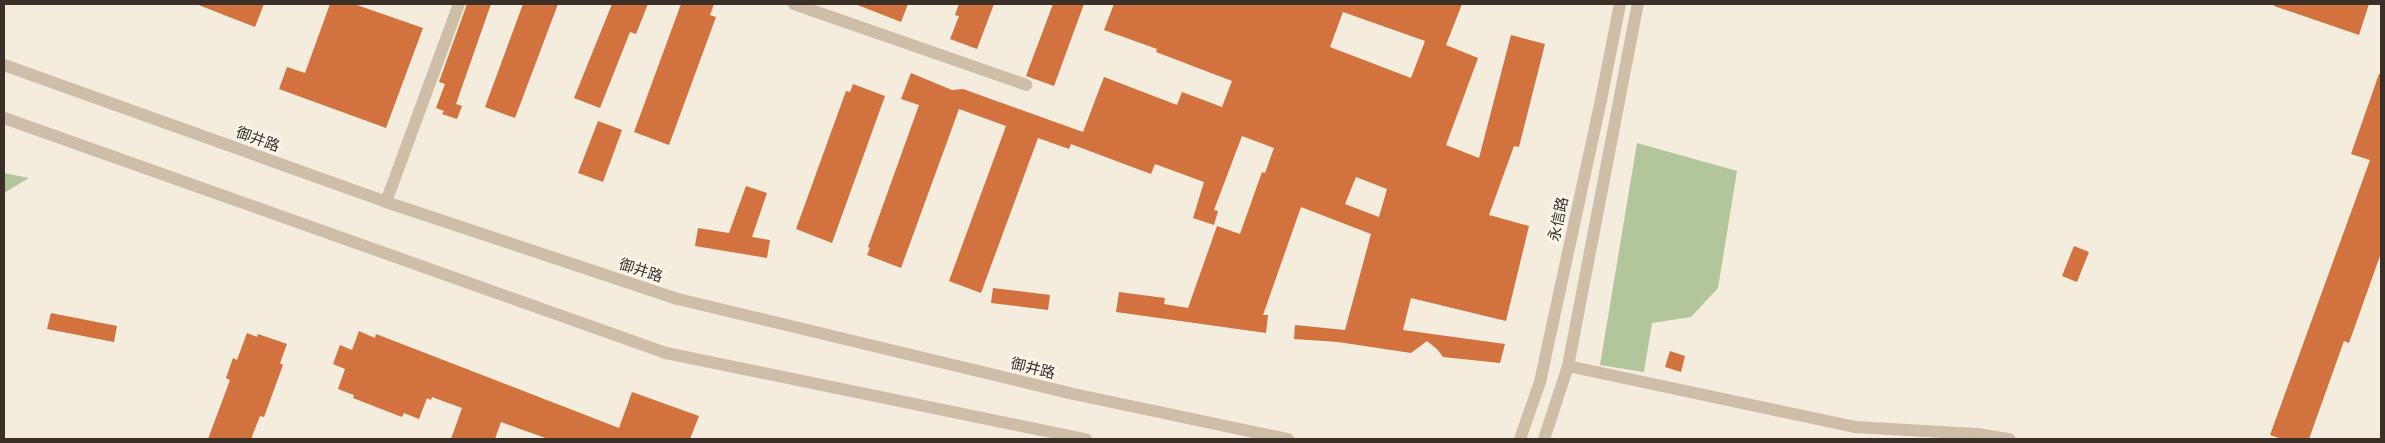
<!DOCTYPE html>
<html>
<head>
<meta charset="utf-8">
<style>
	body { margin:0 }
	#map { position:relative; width:2385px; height:443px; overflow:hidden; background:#f4ecdd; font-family:"Titillium Web","Noto Sans SC",sans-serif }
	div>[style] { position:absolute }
	.green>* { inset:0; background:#b2c59b }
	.building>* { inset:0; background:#d1723f }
	.minor>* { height:12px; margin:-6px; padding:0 6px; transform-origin:6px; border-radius:6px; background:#cebda7 }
	.tertiary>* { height:12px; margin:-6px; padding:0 6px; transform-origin:6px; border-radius:6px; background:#cebda7 }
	span { translate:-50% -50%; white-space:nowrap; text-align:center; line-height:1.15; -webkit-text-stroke:5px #fbf5ea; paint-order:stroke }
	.street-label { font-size:15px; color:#3a3028 }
	.frame { position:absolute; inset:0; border:5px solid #3a3028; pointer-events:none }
</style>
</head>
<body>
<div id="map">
	<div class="green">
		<i style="clip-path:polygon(1637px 143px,1737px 171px,1718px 288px,1691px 317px,1652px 323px,1644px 372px,1600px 365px)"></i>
		<i style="clip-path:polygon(4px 173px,29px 178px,4px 193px)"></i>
	</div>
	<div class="building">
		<i style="clip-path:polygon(196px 4px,264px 4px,255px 27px)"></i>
		<i style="clip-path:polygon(330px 4px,354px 4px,423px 28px,386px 128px,279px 89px,287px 67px,305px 73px)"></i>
		<i style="clip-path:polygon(467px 4px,491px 4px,456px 104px,462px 106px,457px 119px,442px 114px,444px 111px,436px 108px,445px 84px,439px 82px)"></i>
		<i style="clip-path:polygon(523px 4px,558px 4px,515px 118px,485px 107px)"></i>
		<i style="clip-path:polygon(612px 4px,648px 4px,636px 34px,630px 32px,600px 108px,574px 98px)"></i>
		<i style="clip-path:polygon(681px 4px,714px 4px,710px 15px,716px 17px,669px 145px,634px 132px)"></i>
		<i style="clip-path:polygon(855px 4px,908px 4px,901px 22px)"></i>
		<i style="clip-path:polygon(959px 4px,994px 4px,977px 49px,950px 39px,959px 16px,955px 15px)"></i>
		<i style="clip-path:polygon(1053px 4px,1084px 4px,1054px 86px,1026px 76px)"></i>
		<i style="clip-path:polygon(evenodd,1114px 4px,1462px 4px,1446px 45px,1478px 58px,1446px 145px,1479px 158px,1511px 35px,1545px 44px,1519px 147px,1514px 146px,1489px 215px,1529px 226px,1506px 321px,1411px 298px,1403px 330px,1505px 344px,1500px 363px,1443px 357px,1437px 349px,1427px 341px,1411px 353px,1338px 342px,1294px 339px,1295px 325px,1345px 330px,1371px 234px,1301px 207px,1263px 315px,1268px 315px,1266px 333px,1116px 312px,1119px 292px,1165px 298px,1164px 304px,1188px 308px,1217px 226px,1240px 234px,1262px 172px,1265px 173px,1274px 148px,1242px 136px,1214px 210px,1218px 211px,1214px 225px,1193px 218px,1204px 182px,1155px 164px,1151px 174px,1071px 144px,1069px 149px,1038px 138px,981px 293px,949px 281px,1006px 126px,959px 109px,901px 268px,867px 255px,870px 248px,868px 247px,919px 105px,901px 99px,911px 73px,952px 90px,963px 89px,1083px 132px,1104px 77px,1177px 105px,1182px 92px,1222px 107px,1232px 81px,1156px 52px,1157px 49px,1104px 30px,1114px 4px,1343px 12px,1425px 41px,1411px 78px,1330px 47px,1343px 12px,1114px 4px,1356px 177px,1387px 189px,1379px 217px,1345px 204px,1356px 177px)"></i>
		<i style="clip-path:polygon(2275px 4px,2369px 4px,2359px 35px,2274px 6px)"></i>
		<i style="clip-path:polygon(2379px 74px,2381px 74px,2381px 253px,2349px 343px,2344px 341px,2309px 439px,2282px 439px,2270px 435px,2370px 160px,2351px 154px)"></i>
		<i style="clip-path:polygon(853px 84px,885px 96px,832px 243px,796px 229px,846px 91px,850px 92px)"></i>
		<i style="clip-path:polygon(598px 121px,622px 130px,603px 182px,578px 173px)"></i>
		<i style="clip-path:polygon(746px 186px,767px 193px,752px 237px,770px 240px,767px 258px,695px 246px,698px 228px,729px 233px)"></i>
		<i style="clip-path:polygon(2074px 246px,2089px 252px,2077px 282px,2062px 276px)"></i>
		<i style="clip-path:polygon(993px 288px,1050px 295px,1048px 310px,991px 303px)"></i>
		<i style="clip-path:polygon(51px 313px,117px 326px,114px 342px,47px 329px)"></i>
		<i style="clip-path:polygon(359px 331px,375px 338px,376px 334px,619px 428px,632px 392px,699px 416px,690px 439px,548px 439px,501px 422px,495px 439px,451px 439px,462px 408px,432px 397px,431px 400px,427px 398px,419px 419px,404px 413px,402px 417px,353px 398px,354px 395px,338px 389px,345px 369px,333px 364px,340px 345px,352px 350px)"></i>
		<i style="clip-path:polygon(247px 333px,257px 337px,258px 334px,287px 344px,280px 363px,283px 365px,264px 417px,260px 416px,251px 439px,208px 439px,230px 380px,226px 378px,233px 358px,237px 360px)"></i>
		<i style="clip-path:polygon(1670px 351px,1685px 356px,1681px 372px,1665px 367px)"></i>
	</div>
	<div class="minor">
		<i style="left:794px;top:4px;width:246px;rotate:19.2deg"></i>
		<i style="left:386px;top:202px;width:211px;rotate:-69.8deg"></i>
		<i style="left:1568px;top:366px;width:293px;rotate:12deg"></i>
		<i style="left:1855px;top:427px;width:122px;rotate:3.3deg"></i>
		<i style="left:1977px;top:434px;width:33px;rotate:9deg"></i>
	</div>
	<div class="tertiary">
		<i style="left:4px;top:65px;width:406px;rotate:19.7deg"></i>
		<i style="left:386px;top:202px;width:308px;rotate:18.4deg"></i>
		<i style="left:678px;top:299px;width:402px;rotate:13.5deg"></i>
		<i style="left:1069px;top:393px;width:224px;rotate:11.9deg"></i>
		<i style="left:4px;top:118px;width:702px;rotate:19.54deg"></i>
		<i style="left:666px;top:353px;width:429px;rotate:11.6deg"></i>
		<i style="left:1520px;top:439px;width:60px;rotate:-70.7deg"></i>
		<i style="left:1540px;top:382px;width:289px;rotate:-77.8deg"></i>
		<i style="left:1601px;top:100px;width:98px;rotate:-78.8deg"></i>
		<i style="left:1544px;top:439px;width:77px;rotate:-71.8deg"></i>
		<i style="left:1568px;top:366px;width:369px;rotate:-79.1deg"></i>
	</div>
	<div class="street-label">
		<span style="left:258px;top:139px;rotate:20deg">御井路</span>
		<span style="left:1558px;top:219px;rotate:-78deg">永信路</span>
		<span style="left:641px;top:270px;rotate:18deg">御井路</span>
		<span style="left:1033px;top:368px;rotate:14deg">御井路</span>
	</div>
	<div class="frame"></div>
</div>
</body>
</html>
